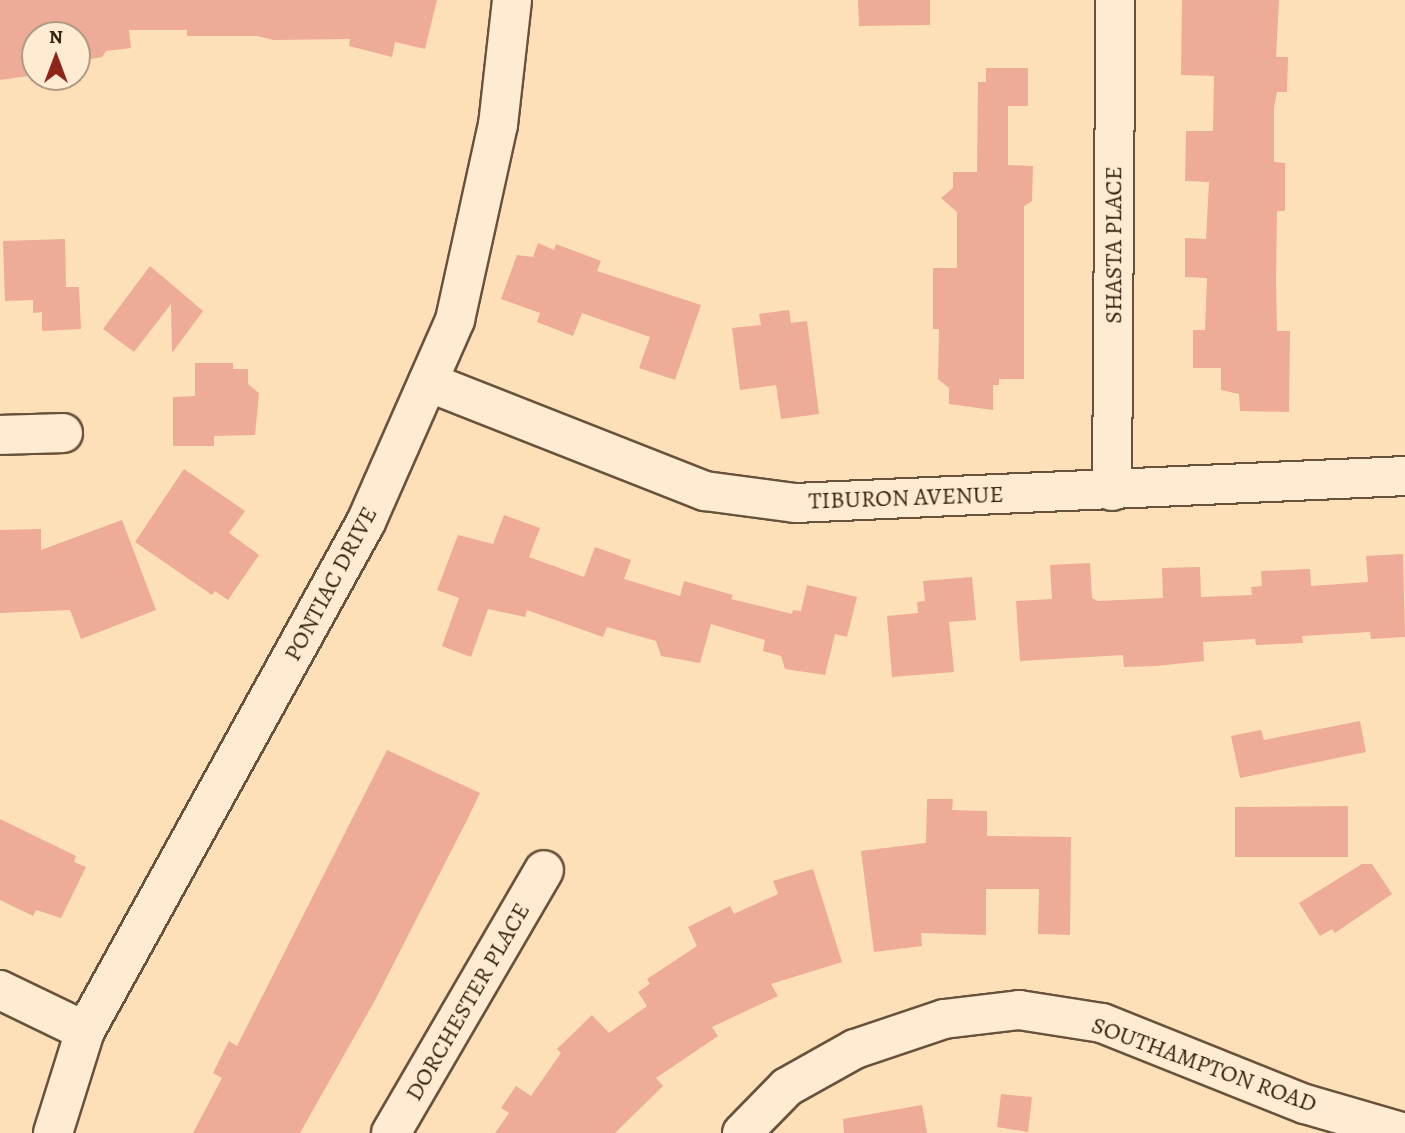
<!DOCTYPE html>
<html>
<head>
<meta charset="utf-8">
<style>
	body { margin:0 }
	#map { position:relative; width:1405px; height:1133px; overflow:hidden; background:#fde0b8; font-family:Alegreya,serif }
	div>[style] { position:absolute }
	.building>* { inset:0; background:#eeab97 }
	.roads { filter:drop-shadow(2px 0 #68523b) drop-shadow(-2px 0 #68523b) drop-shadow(0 2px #68523b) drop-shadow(0 -2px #68523b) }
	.street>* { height:38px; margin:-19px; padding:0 19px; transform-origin:19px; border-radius:19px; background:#feebd1 }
	.secondary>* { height:38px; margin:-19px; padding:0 19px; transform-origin:19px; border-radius:19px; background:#feebd1 }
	span { translate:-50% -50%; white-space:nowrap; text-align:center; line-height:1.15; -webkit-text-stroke:5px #feebd1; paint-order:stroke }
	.street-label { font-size:24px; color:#372311 }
	.north { position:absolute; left:21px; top:21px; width:70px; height:70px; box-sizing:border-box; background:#feebd1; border:2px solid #ae9b84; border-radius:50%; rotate:0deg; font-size:19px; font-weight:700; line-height:28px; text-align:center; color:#372311 }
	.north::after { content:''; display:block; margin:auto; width:24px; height:32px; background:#8f2418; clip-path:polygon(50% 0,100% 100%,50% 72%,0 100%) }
</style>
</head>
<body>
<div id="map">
	<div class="building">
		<i style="clip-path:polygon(0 0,437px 0,425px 49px,395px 42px,392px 57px,349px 46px,350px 39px,274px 40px,257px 36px,187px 36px,187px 30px,129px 30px,131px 48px,106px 51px,102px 57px,91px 59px,77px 49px,77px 35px,35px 35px,35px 75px,0 80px)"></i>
		<i style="clip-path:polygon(858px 0,930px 0,930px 25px,859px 26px)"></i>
		<i style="clip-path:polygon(1182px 0,1279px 0,1276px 57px,1288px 57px,1287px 92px,1277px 92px,1274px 108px,1274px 162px,1285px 163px,1285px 211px,1277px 211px,1276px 281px,1277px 331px,1290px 331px,1289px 412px,1240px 411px,1239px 394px,1221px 390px,1221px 368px,1193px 368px,1193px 330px,1205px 330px,1207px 278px,1185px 277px,1185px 238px,1206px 239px,1209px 182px,1185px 181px,1186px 131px,1213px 131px,1214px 76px,1181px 75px)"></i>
		<i style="clip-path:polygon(986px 68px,1028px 68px,1028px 106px,1008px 106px,1008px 165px,1033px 166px,1032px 201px,1024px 206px,1024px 379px,999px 379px,999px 385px,993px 385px,993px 410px,949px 404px,949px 388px,938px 379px,939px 329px,933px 329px,933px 268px,957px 268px,957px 212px,941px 198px,953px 188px,953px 172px,977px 172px,978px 82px,986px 82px)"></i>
		<i style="clip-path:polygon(65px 239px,66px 287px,79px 287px,81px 329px,42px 331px,42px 312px,33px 313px,33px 300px,5px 301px,3px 241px)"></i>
		<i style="clip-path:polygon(538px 243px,554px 250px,556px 244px,601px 261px,597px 271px,701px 305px,675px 380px,639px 368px,650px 337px,582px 313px,573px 336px,537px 322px,540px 313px,501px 299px,517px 255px,533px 257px)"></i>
		<i style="clip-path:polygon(150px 266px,203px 311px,172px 353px,171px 304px,134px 352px,103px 329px)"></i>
		<i style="clip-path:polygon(789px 310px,791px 323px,807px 321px,819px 414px,781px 419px,776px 385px,740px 390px,732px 328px,761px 325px,759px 314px)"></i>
		<i style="clip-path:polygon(195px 363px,233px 363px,233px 369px,248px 369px,248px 384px,259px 393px,255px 435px,214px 436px,214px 446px,173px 446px,173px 397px,195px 396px)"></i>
		<i style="clip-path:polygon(184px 469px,245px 511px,229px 533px,259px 555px,228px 600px,215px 591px,212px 595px,135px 542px)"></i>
		<i style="clip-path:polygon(504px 515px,540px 528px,529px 557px,584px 577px,595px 547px,631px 560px,624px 579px,680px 596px,684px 581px,733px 595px,731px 599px,792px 614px,793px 610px,801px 611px,807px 585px,857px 597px,847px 637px,835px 634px,825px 675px,785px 669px,781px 656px,763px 651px,765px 640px,711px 624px,700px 663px,661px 656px,656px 641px,607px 627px,603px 637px,527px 610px,525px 617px,488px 609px,471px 657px,442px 646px,459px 598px,437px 590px,458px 535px,493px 544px)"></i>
		<i style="clip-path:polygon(122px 520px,156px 610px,81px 639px,70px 610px,0 613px,0 530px,41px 529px,41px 550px)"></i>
		<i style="clip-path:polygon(1403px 554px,1405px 637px,1371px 639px,1370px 632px,1302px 636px,1303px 643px,1256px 645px,1255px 639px,1203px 642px,1204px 661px,1156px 666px,1124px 667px,1123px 655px,1020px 661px,1016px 601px,1052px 599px,1050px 565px,1090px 563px,1092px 598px,1098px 601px,1163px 598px,1162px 568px,1200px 567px,1201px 597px,1252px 595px,1251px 587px,1262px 586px,1261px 571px,1310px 569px,1311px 586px,1368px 582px,1366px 556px)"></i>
		<i style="clip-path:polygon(972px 577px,976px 620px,949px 622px,954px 672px,892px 677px,887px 616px,918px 613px,917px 602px,925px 601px,923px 581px)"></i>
		<i style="clip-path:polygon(1360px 721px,1366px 752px,1240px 778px,1231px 736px,1261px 730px,1264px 740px)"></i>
		<i style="clip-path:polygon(387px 750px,480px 793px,466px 822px,374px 1002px,300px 1133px,193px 1133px,222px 1078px,213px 1073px,229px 1041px,237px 1046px)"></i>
		<i style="clip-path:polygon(927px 799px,953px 799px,952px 810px,987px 811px,987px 836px,1071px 837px,1070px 935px,1038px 934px,1039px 889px,986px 889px,986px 935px,921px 933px,922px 946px,874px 952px,861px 851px,926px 843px)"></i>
		<i style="clip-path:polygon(1348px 806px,1348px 857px,1235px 857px,1235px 807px)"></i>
		<i style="clip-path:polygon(0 819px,76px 856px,74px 862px,86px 867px,61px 918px,36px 910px,33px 916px,0 900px)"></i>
		<i style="clip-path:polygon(1362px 864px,1372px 864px,1392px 894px,1335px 933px,1332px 929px,1320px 936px,1299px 903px)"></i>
		<i style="clip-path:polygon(813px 869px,842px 962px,771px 984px,778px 996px,712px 1027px,718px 1036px,656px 1078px,663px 1086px,615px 1133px,495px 1133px,509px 1113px,501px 1108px,516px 1086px,531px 1096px,561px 1053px,557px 1049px,592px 1015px,609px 1033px,647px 1006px,638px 992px,650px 984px,647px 979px,697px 946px,688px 927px,730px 906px,734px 914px,778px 894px,773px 881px)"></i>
		<i style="clip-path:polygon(1001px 1094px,1032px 1097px,1028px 1132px,997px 1127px)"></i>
		<i style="clip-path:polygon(922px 1105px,927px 1133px,844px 1133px,843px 1119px)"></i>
	</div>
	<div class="roads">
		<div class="street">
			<i style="left:428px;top:382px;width:298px;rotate:21.5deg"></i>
			<i style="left:705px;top:491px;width:91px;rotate:7.6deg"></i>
			<i style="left:795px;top:503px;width:611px;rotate:-2.53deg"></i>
			<i style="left:0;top:435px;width:63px;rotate:-1.8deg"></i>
			<i style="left:1112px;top:491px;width:491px;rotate:-89.6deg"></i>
			<i style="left:0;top:990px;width:94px;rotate:25.8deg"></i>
			<i style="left:391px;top:1133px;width:304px;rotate:-59.8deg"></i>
			<i style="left:742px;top:1133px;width:64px;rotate:-45.6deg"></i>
			<i style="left:787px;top:1087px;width:78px;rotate:-29.2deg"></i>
			<i style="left:855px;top:1049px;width:94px;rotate:-18.6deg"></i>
			<i style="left:944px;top:1019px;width:76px;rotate:-6.8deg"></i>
			<i style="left:1019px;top:1010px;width:84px;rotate:8.9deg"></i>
			<i style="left:1102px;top:1023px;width:219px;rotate:21.8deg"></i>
			<i style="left:1305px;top:1104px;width:104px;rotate:16.2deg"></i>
		</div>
		<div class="secondary">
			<i style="left:53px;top:1133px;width:107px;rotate:-72.6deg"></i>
			<i style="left:85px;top:1031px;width:581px;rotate:-61.1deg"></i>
			<i style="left:366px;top:522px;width:221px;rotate:-66.2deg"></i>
			<i style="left:455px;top:320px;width:200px;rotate:-77.6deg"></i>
			<i style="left:498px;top:125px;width:126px;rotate:-83.6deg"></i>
		</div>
	</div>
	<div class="street-label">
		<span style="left:1114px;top:245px;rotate:-90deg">SHASTA PLACE</span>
		<span style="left:906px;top:498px;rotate:-2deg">TIBURON AVENUE</span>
		<span style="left:331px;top:584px;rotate:-62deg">PONTIAC DRIVE</span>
		<span style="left:468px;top:1002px;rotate:-60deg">DORCHESTER PLACE</span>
		<span style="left:1204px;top:1065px;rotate:20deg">SOUTHAMPTON ROAD</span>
	</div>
	<div class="north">N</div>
</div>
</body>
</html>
